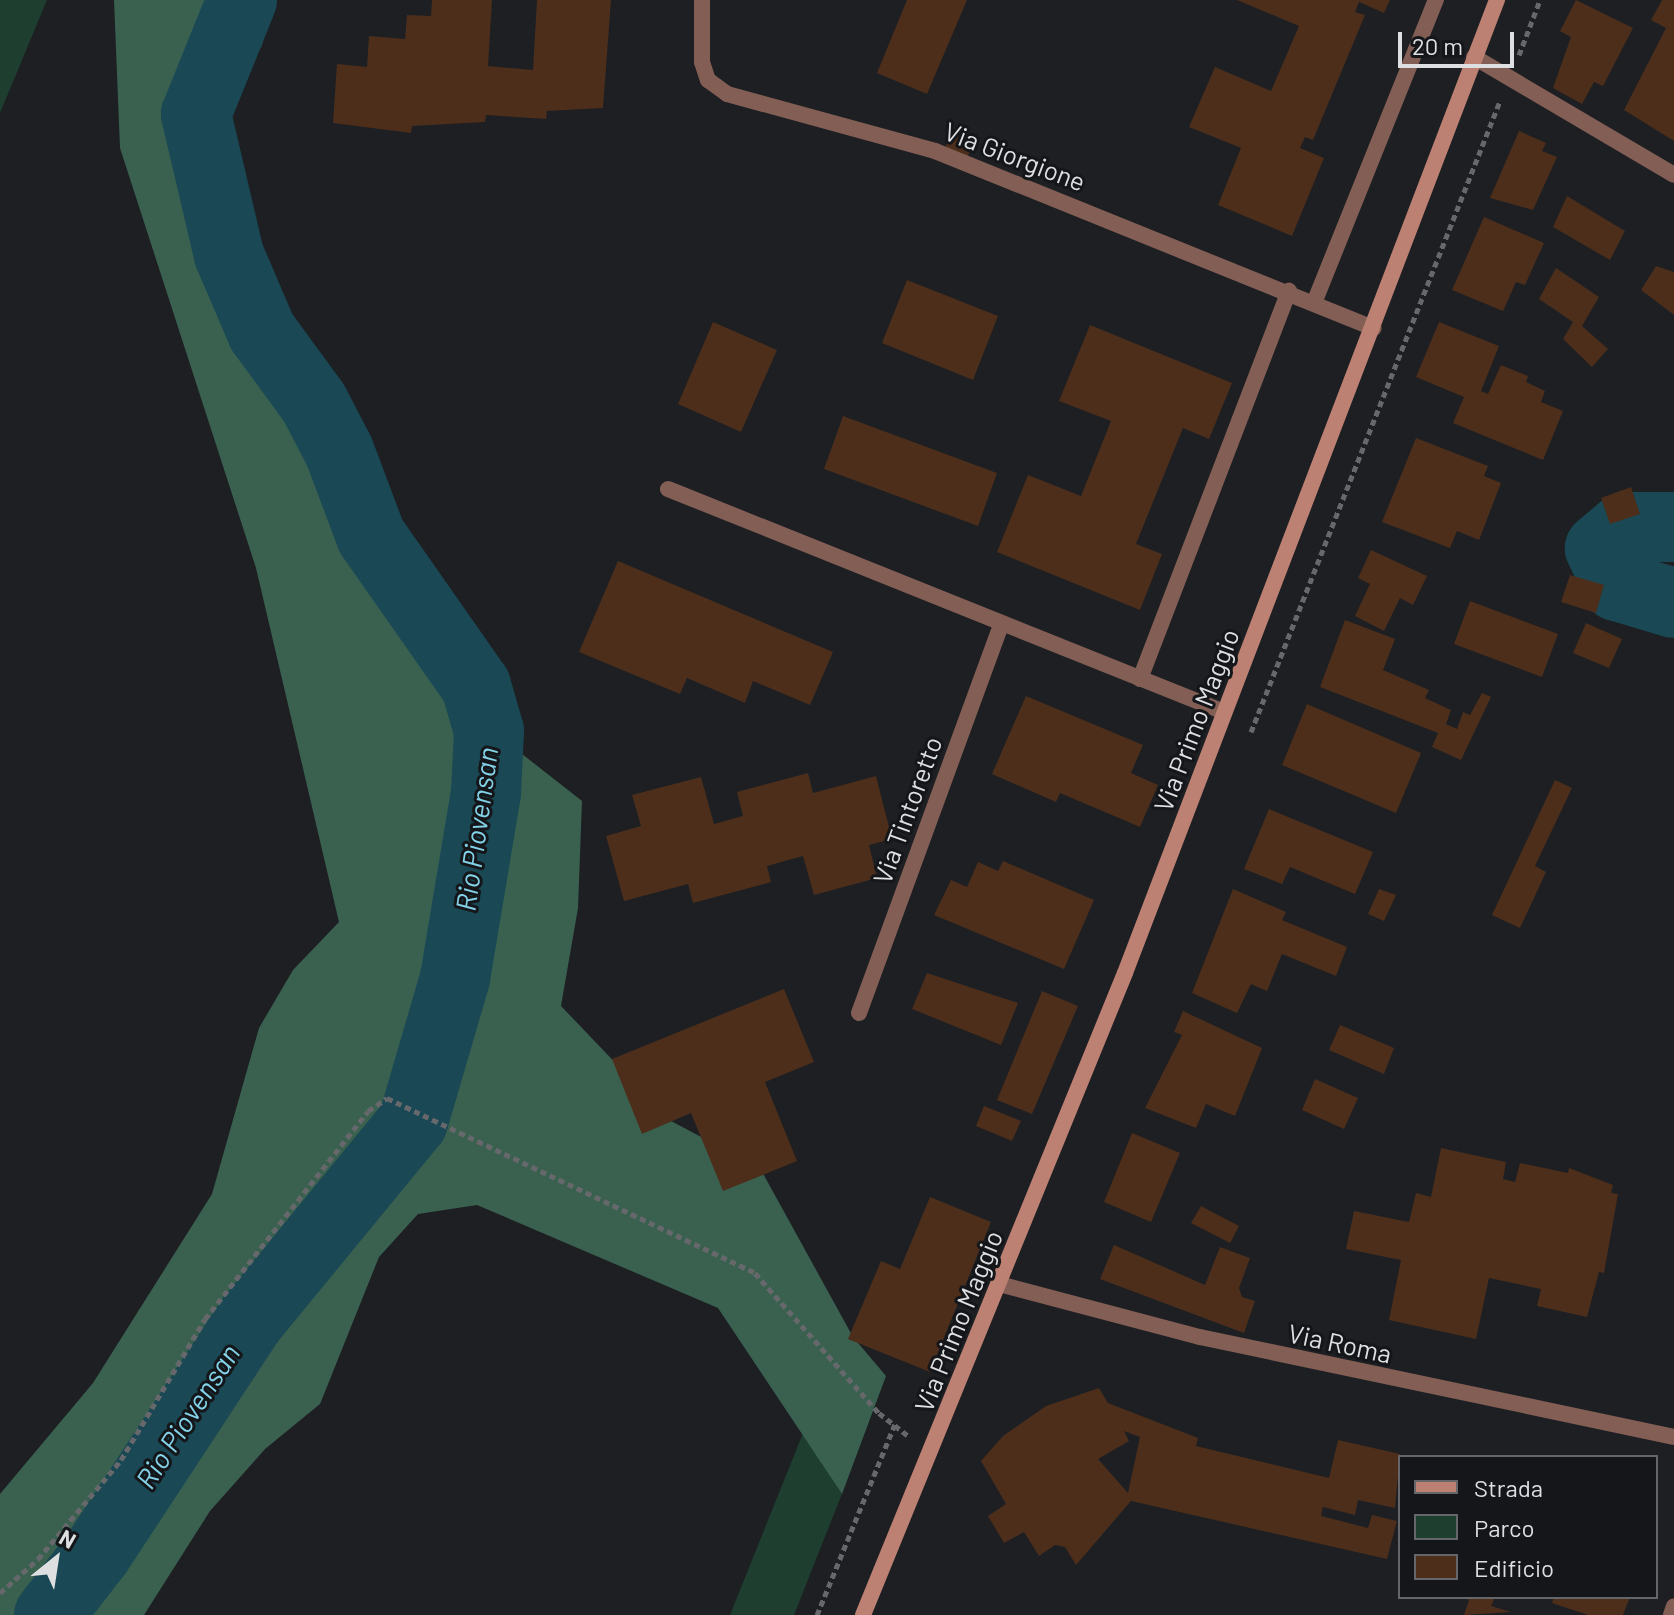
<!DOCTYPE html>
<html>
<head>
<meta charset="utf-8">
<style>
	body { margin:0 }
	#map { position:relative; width:1674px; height:1615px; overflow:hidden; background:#1d1f23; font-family:Barlow,sans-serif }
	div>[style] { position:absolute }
	.green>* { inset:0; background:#1e3e30 }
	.forest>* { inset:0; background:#3a6150 }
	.river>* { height:70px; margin:-35px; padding:0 35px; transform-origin:35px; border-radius:35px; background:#1a4854 }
	.building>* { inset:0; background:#4c2e1b }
	.path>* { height:5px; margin-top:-2.5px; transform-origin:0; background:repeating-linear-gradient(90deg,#66686b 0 6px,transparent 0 10px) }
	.lane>* { height:16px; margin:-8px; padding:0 8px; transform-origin:8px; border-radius:8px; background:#835e55 }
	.street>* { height:16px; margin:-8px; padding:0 8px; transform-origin:8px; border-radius:8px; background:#835e55 }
	.secondary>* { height:16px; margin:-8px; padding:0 8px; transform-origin:8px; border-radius:8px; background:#bc8172 }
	span { translate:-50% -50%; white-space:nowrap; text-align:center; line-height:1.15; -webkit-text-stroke:6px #141619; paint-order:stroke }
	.street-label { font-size:26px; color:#dddfe1 }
	.water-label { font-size:28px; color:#83d2e8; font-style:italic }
	.legend { position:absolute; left:1398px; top:1455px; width:260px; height:144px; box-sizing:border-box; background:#141619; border:2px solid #646669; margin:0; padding:10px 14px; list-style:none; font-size:24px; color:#dddfe1 }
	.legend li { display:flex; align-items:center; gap:16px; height:40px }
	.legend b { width:40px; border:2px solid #646669 }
	.north { position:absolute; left:16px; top:1519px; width:80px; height:80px; -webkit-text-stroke:6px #141619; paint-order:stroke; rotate:30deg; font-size:22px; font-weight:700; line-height:32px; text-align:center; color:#dddfe1 }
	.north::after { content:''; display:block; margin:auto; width:28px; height:36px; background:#dddfe1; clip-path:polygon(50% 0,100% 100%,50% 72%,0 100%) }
	.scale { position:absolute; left:1398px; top:32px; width:116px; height:36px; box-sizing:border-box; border:4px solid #dddfe1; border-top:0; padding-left:10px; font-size:24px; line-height:28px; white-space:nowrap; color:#dddfe1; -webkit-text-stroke:6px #141619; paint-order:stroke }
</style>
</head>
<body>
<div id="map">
	<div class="green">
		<i style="clip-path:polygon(0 0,47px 0,0 113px)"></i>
		<i style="clip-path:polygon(803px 1433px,842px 1494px,826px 1534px,794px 1615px,730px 1615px)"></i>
	</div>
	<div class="forest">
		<i style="clip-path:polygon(114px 0,271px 0,262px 45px,223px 117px,254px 247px,282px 314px,339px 391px,396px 525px,502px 671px,518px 719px,517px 750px,582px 801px,578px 908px,561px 1006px,671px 1121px,760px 1168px,853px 1337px,886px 1376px,842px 1494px,718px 1308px,477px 1205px,418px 1214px,379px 1257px,320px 1404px,265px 1449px,210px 1511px,144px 1615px,0 1615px,0 1494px,93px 1383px,212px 1194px,259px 1028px,293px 970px,339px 922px,256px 568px,120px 148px)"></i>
	</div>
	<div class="river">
		<i style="left:1674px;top:527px;width:49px;rotate:180deg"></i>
		<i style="left:1625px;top:527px;width:33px;rotate:140deg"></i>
		<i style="left:1600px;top:548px;width:42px;rotate:65.9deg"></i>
		<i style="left:1617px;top:586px;width:59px;rotate:16.6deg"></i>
		<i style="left:49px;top:1615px;width:78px;rotate:-52.3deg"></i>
		<i style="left:97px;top:1553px;width:280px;rotate:-56.7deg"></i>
		<i style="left:251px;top:1319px;width:255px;rotate:-50.6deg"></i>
		<i style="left:413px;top:1122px;width:150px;rotate:-73.7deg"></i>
		<i style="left:455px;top:978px;width:188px;rotate:-80.5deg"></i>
		<i style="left:486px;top:793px;width:62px;rotate:-87.2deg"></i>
		<i style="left:489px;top:731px;width:47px;rotate:-106.1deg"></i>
		<i style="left:476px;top:686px;width:183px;rotate:-125deg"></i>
		<i style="left:371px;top:536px;width:91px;rotate:-110.6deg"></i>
		<i style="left:339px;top:451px;width:54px;rotate:-117.5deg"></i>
		<i style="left:314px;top:403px;width:88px;rotate:-126.2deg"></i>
		<i style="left:262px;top:332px;width:84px;rotate:-113.2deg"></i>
		<i style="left:229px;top:255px;width:145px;rotate:-103.2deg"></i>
		<i style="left:196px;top:114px;width:123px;rotate:-68deg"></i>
	</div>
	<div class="building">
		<i style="clip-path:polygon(432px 0,492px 0,488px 66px,533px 70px,537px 0,611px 0,603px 108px,547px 111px,546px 119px,486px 115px,485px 122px,412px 126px,411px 133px,333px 123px,337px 64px,367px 67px,369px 36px,405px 39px,407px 15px,431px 16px)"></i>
		<i style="clip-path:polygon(907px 0,967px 0,927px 94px,877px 73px)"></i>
		<i style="clip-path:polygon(1237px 0,1390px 0,1384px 13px,1359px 2px,1355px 12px,1365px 15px,1313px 140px,1305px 137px,1300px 148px,1324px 158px,1292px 236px,1218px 205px,1241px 148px,1189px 127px,1215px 67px,1271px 91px,1299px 26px)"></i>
		<i style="clip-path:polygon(1576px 0,1633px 28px,1603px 86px,1594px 82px,1582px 104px,1553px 88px,1571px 37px,1560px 31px)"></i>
		<i style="clip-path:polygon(1662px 0,1674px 0,1674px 141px,1624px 110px,1666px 28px,1651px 20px)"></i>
		<i style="clip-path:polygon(954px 127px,976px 136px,967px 158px,945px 148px)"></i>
		<i style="clip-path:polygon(1519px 131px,1546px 143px,1542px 151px,1557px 157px,1533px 210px,1490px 198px)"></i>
		<i style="clip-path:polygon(1567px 196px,1625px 231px,1610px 260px,1553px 227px)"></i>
		<i style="clip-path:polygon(1484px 217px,1544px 243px,1525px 285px,1516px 282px,1503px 311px,1452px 290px)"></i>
		<i style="clip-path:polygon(1656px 266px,1674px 272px,1674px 315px,1641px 290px)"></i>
		<i style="clip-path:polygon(1556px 268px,1599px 297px,1582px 326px,1608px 349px,1592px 367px,1563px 339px,1573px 322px,1539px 299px)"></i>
		<i style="clip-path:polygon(907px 280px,998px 316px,973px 380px,882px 343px)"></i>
		<i style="clip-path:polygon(713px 322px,777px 350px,741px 432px,678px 404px)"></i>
		<i style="clip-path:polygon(1439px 322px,1499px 346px,1481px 391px,1488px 394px,1501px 365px,1528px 376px,1526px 382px,1545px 391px,1541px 402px,1563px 411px,1543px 460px,1453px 423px,1464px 397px,1416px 377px)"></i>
		<i style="clip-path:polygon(1090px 325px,1232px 383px,1209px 439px,1183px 428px,1136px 544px,1162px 554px,1140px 610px,997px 552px,1028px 475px,1081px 496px,1111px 421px,1059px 401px)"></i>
		<i style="clip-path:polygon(843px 416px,997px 473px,978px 526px,824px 469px)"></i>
		<i style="clip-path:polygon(1416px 438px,1488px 466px,1484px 476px,1501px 483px,1479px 540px,1457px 531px,1450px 548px,1382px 522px)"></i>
		<i style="clip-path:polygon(1631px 487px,1640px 514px,1610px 524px,1601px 498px)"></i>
		<i style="clip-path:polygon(1371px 550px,1427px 576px,1413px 605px,1400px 598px,1384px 631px,1355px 616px,1370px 584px,1358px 578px)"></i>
		<i style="clip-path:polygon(618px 561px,833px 652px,810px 705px,753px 681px,745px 703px,687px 678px,680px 694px,579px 652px)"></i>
		<i style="clip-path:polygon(1570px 575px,1604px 585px,1596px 613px,1561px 602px)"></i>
		<i style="clip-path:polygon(1470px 601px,1558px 634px,1542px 677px,1454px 644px)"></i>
		<i style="clip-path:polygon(1345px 620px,1395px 639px,1383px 670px,1429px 690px,1425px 698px,1451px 710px,1446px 724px,1457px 729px,1463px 712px,1470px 715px,1482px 693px,1491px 697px,1461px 760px,1432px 747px,1438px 733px,1320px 687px)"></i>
		<i style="clip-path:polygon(1586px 623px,1622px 639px,1609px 668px,1573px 653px)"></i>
		<i style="clip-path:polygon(1026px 696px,1143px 745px,1131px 773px,1158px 785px,1140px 827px,1060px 793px,1056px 802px,992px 774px)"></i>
		<i style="clip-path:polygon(1307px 704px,1421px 753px,1396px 813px,1282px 765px)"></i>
		<i style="clip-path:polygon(808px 773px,813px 793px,876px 776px,892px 839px,869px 845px,877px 878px,814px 895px,803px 856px,767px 866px,771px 882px,693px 903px,688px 884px,624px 901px,606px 836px,641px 826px,632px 795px,701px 777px,714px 824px,743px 816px,737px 792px)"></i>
		<i style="clip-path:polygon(1555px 780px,1572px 788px,1535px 866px,1546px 872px,1520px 928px,1492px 915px)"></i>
		<i style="clip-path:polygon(1269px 809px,1373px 852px,1355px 894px,1290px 867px,1282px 884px,1244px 869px)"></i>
		<i style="clip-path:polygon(1003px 861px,1094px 900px,1064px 969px,934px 915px,951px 880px,967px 887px,978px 862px,998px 871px)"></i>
		<i style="clip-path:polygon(1233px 889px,1286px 912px,1282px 920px,1347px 947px,1336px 976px,1282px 954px,1267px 991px,1251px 984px,1237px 1013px,1192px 993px)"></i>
		<i style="clip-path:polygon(1379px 889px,1396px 895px,1384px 921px,1368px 914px)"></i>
		<i style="clip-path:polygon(927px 973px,1018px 1003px,1001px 1045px,912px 1009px)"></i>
		<i style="clip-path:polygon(784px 989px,814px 1062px,765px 1082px,797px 1161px,723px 1191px,691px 1113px,642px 1134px,612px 1059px)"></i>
		<i style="clip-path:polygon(1042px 991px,1078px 1006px,1032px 1114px,997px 1100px)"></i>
		<i style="clip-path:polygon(1183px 1011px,1262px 1048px,1235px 1116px,1206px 1104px,1196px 1128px,1145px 1108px,1182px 1035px,1174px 1032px)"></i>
		<i style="clip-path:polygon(1340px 1025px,1394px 1048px,1384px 1074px,1329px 1050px)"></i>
		<i style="clip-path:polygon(1315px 1079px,1358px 1098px,1344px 1129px,1302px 1110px)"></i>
		<i style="clip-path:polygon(984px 1106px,1021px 1121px,1012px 1141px,976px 1126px)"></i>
		<i style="clip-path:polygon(1132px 1133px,1180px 1153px,1151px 1222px,1104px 1202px)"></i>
		<i style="clip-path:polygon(1441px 1148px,1506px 1162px,1503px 1179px,1515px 1182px,1520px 1163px,1568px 1173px,1569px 1168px,1613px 1185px,1611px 1193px,1618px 1194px,1604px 1273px,1599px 1272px,1587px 1317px,1537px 1306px,1541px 1289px,1489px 1278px,1476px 1339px,1389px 1320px,1401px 1260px,1346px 1249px,1354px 1211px,1409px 1222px,1416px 1193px,1431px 1197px)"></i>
		<i style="clip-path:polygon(930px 1197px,991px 1222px,930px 1372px,848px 1339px,881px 1261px,900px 1269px)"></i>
		<i style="clip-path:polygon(1201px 1206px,1239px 1226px,1230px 1243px,1191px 1223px)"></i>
		<i style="clip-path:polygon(1114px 1245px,1205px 1285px,1220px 1247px,1250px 1258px,1239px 1288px,1242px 1297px,1255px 1301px,1244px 1333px,1100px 1279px)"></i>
		<i style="clip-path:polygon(evenodd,1099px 1388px,1108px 1403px,1198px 1438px,1196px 1446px,1329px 1478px,1338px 1440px,1400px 1454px,1395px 1508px,1358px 1500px,1355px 1515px,1323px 1507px,1321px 1516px,1368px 1528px,1372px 1515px,1397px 1521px,1387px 1559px,1131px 1501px,1076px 1565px,1065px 1547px,1055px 1545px,1039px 1556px,1024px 1532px,1004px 1543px,988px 1516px,1006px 1504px,981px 1461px,1003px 1436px,1046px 1406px,1099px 1388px,1124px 1431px,1140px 1437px,1128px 1493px,1098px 1459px,1129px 1441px,1124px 1431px)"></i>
		<i style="clip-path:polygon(1462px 1597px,1495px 1597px,1491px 1606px,1511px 1612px,1464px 1615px,1469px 1600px)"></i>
		<i style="clip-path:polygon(1554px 1597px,1630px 1597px,1623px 1615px,1588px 1615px,1552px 1603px)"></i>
	</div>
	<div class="path">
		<i style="left:1519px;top:55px;width:59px;rotate:-69.1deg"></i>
		<i style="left:1251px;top:732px;width:678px;rotate:-68.47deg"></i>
		<i style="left:0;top:1593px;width:51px;rotate:-41.8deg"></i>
		<i style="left:38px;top:1559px;width:129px;rotate:-50deg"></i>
		<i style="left:121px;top:1460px;width:164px;rotate:-59.2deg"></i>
		<i style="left:205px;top:1319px;width:264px;rotate:-51.9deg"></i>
		<i style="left:368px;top:1111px;width:23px;rotate:-34deg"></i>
		<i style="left:387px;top:1098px;width:407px;rotate:25.4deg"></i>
		<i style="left:755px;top:1273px;width:187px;rotate:48.5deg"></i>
		<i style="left:879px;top:1413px;width:36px;rotate:38deg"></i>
		<i style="left:817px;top:1615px;width:206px;rotate:-67.8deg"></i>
	</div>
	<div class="lane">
		<i style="left:1314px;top:303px;width:327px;rotate:-68.1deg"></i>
		<i style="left:1140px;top:679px;width:416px;rotate:-69deg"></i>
		<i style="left:1671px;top:1615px;width:9px;rotate:-72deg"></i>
	</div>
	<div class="street">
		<i style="left:702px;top:0;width:62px;rotate:90deg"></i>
		<i style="left:702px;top:62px;width:19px;rotate:72deg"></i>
		<i style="left:708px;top:80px;width:24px;rotate:36deg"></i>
		<i style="left:727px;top:94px;width:216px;rotate:15.3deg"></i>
		<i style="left:935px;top:151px;width:473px;rotate:22deg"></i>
		<i style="left:1474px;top:57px;width:232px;rotate:30.5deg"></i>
		<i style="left:668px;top:489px;width:599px;rotate:21.85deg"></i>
		<i style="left:859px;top:1013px;width:414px;rotate:-69.9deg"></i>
		<i style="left:999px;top:1284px;width:208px;rotate:14.8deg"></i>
		<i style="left:1200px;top:1337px;width:484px;rotate:11.9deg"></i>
	</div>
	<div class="secondary">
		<i style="left:863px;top:1615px;width:693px;rotate:-67.8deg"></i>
		<i style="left:1125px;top:973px;width:1042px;rotate:-69.08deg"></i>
	</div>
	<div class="street-label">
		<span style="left:1015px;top:156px;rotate:21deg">Via Giorgione</span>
		<span style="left:1196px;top:720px;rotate:-69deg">Via Primo Maggio</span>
		<span style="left:907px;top:810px;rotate:-70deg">Via Tintoretto</span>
		<span style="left:958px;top:1321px;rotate:-68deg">Via Primo Maggio</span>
		<span style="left:1340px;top:1343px;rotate:12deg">Via Roma</span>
	</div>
	<div class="water-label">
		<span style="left:476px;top:829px;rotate:-82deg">Rio Piovensan</span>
		<span style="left:187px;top:1416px;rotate:-57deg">Rio Piovensan</span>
	</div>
	<ul class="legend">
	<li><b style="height:10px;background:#bc8172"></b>Strada</li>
	<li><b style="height:22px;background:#1e3e30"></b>Parco</li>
	<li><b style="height:22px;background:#4c2e1b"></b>Edificio</li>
	</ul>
	<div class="north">N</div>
	<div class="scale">20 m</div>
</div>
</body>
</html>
